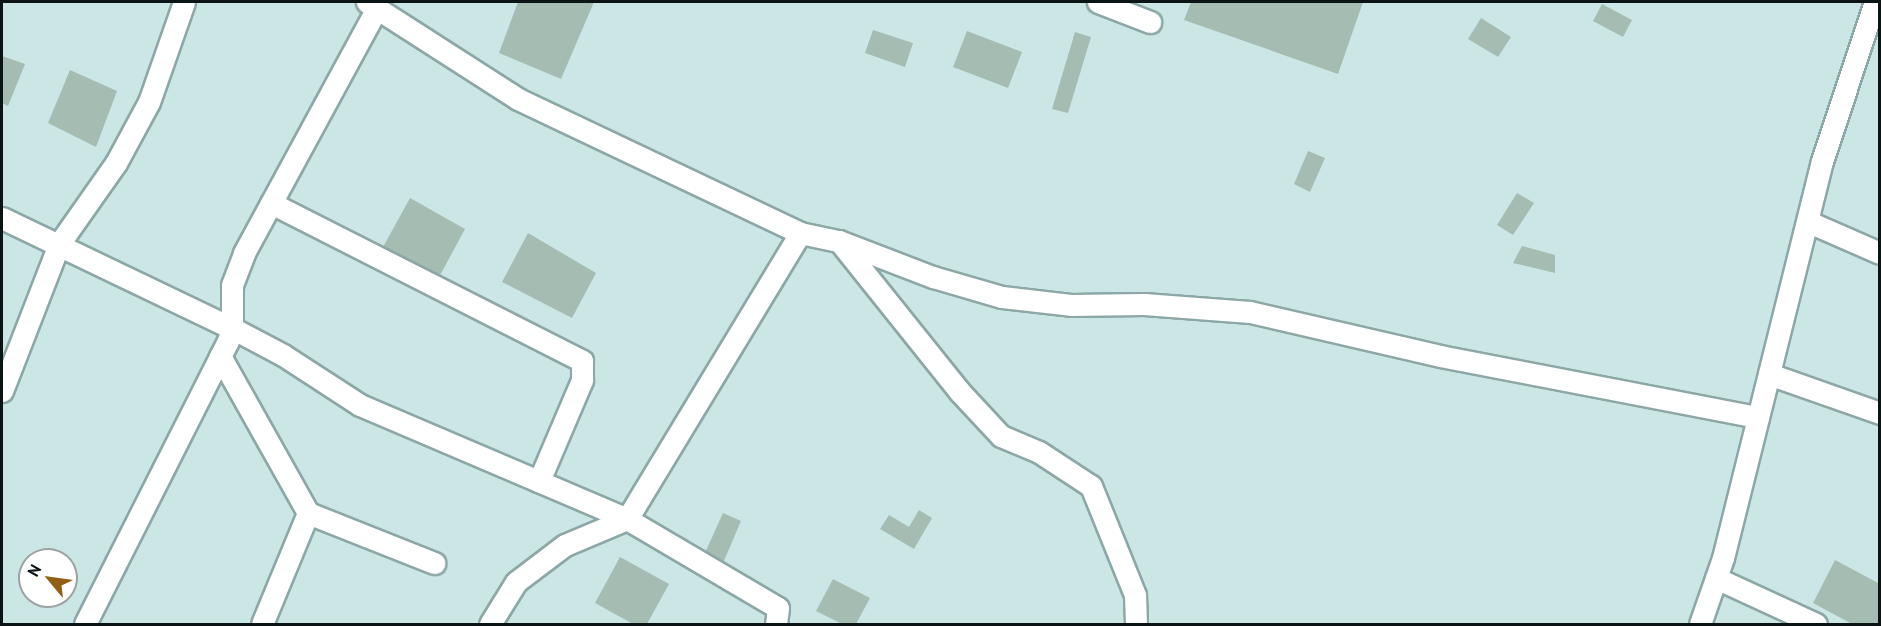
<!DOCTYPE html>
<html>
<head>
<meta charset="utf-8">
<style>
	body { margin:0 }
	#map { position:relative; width:1881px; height:626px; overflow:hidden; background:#cbe7e5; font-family:"PT Sans",sans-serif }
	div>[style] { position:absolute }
	.building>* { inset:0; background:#a5bcb2 }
	.roads { filter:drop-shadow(2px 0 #8ca7a6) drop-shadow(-2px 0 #8ca7a6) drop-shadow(0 2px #8ca7a6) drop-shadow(0 -2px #8ca7a6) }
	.minor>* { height:21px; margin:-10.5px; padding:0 10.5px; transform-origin:10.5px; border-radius:10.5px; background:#fff }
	span { translate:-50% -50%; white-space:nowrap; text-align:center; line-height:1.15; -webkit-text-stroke:5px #fff; paint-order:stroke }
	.frame { position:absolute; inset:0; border:3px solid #0a1414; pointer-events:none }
	.north { position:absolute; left:18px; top:548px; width:60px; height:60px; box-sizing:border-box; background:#fff; border:2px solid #9da1a1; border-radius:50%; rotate:299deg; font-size:16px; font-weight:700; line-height:24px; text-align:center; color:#0a1414 }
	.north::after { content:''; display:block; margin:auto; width:21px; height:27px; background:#925e11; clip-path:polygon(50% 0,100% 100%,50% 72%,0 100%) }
</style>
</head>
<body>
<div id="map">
	<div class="building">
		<i style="clip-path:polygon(518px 2px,594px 2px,561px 79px,499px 53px)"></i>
		<i style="clip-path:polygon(1191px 2px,1363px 2px,1338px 74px,1184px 20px)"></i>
		<i style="clip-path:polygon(1602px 4px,1632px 20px,1623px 37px,1593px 21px)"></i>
		<i style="clip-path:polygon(1481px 18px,1511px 37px,1498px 57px,1468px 39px)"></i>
		<i style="clip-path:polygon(873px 30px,913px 43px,905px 67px,865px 53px)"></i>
		<i style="clip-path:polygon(967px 31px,1022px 52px,1008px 88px,953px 67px)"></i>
		<i style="clip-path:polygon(1075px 32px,1091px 37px,1068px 113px,1052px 109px)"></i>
		<i style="clip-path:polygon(2px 56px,25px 64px,8px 106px,2px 103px)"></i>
		<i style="clip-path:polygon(70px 70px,117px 91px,96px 147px,48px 123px)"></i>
		<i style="clip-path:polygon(1308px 151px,1325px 158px,1310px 192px,1294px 184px)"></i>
		<i style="clip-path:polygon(1517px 193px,1534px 203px,1513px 235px,1497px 225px)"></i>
		<i style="clip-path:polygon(410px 198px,465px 229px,438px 279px,383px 247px)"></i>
		<i style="clip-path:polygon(528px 233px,596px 273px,572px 318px,502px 282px)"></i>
		<i style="clip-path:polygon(1522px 246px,1555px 255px,1555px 273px,1513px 263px)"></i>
		<i style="clip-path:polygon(919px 510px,932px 518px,914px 549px,880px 529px,889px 515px,909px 527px)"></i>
		<i style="clip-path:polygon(723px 513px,741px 521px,723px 563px,704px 555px)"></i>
		<i style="clip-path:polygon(620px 557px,669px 584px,647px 624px,633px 624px,595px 603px)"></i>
		<i style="clip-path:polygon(1835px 560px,1880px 584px,1880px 624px,1852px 624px,1813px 603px)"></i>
		<i style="clip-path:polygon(833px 579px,870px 598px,856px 624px,842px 624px,816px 611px)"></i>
	</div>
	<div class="roads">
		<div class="minor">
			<i style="left:367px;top:2px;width:179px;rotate:32.7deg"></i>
			<i style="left:518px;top:99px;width:312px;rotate:25.4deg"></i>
			<i style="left:800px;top:233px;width:40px;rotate:12deg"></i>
			<i style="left:839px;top:241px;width:101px;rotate:21deg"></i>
			<i style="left:933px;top:277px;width:72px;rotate:16.2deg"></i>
			<i style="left:1002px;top:297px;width:69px;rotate:6.6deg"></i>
			<i style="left:1071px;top:305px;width:73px;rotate:-0.8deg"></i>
			<i style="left:1144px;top:304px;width:106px;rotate:4.3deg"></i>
			<i style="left:1250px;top:312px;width:195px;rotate:13deg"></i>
			<i style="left:1440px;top:356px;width:324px;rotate:10.9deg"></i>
			<i style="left:1098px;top:2px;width:56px;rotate:21deg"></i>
			<i style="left:271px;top:203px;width:349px;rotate:26.9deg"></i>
			<i style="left:582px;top:361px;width:19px;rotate:90deg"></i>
			<i style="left:582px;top:380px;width:110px;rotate:113.1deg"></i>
			<i style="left:2px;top:218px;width:255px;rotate:25.6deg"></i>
			<i style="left:232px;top:328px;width:43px;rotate:-90deg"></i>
			<i style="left:232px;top:285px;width:34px;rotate:-69deg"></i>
			<i style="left:244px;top:253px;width:279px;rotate:-61.5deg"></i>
			<i style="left:1809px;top:222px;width:77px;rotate:23.6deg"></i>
			<i style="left:839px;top:241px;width:192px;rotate:51.3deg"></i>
			<i style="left:959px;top:391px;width:62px;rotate:47deg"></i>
			<i style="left:1001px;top:436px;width:41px;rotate:22.8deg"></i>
			<i style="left:1039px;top:452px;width:62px;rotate:33.2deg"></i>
			<i style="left:1091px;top:486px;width:118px;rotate:68deg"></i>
			<i style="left:1135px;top:595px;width:29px;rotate:88deg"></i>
			<i style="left:220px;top:356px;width:180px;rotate:60.7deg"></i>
			<i style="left:308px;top:513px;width:120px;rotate:112.5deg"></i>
			<i style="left:1769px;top:374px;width:118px;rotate:19.4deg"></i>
			<i style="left:2px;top:391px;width:158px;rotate:-68.8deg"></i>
			<i style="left:59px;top:244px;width:99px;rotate:-54.9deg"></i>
			<i style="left:116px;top:163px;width:69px;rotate:-61.6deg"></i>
			<i style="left:149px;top:102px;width:106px;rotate:-70.7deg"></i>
			<i style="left:308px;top:513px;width:136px;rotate:21.6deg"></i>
			<i style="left:1716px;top:578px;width:110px;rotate:24.7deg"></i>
			<i style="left:85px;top:624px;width:317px;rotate:-63.2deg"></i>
			<i style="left:228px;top:341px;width:14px;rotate:-73deg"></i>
			<i style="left:232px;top:328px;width:58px;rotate:27.9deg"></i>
			<i style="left:283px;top:355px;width:92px;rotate:33deg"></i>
			<i style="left:360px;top:405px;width:290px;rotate:23.1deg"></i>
			<i style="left:627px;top:519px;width:175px;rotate:30.5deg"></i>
			<i style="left:778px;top:608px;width:16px;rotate:97deg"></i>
			<i style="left:490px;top:624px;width:49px;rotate:-58.2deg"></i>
			<i style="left:516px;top:582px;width:61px;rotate:-37.1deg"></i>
			<i style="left:565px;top:545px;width:67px;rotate:-22.8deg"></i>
			<i style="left:627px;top:519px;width:334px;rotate:-58.8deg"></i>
			<i style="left:1700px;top:624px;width:70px;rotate:-70.8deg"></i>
			<i style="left:1723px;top:558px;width:409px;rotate:-76deg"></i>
			<i style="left:1822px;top:161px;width:168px;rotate:-71.6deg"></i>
		</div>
	</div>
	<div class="frame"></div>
	<div class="north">N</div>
</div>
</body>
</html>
